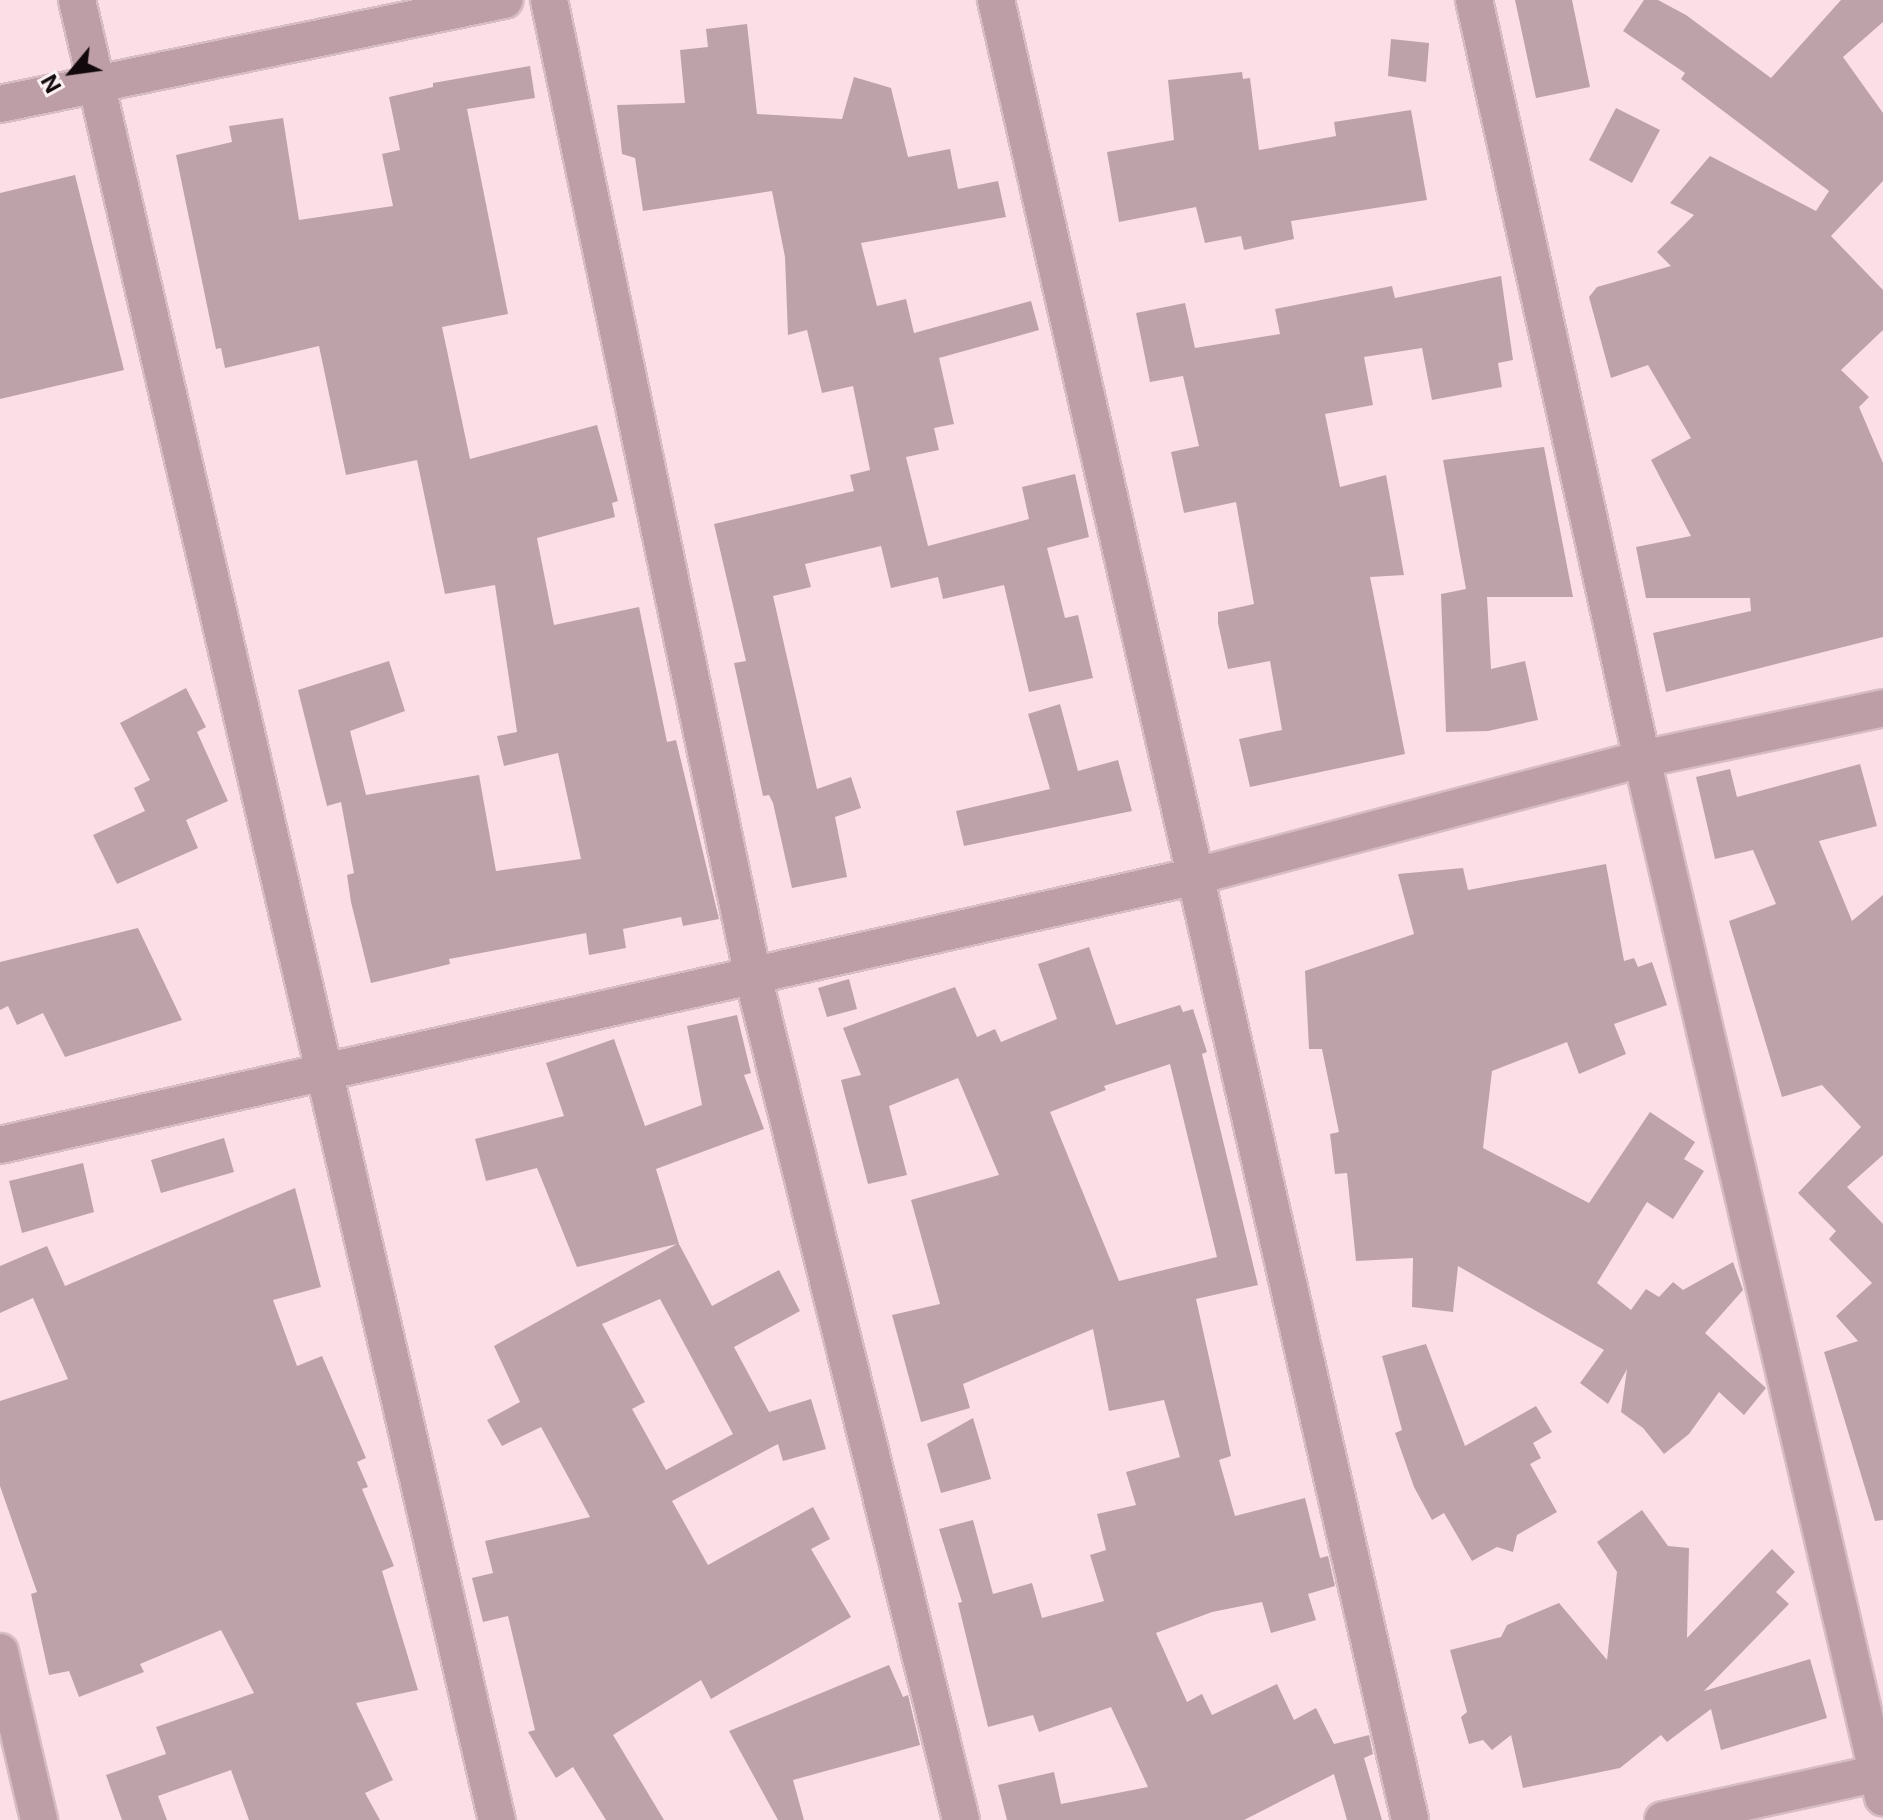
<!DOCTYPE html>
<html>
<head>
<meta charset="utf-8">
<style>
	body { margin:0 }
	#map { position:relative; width:1883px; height:1820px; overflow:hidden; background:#fcdfe6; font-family:Inter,sans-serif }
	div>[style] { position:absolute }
	.building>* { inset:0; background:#bea2a9 }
	.roads { filter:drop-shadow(2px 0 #d7bdc3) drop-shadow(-2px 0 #d7bdc3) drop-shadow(0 2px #d7bdc3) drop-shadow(0 -2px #d7bdc3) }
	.minor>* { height:36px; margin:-18px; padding:0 18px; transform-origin:18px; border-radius:18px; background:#bd9ea6 }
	span { translate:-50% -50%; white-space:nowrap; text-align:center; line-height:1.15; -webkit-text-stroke:8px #fdf1f4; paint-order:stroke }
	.north { position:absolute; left:32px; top:32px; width:80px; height:80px; -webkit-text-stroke:6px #fdf1f4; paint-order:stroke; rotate:241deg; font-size:22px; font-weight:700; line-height:32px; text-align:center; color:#12090c }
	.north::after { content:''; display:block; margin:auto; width:28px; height:36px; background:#12090c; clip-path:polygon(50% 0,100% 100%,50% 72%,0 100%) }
</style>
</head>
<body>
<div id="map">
	<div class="building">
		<i style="clip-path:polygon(1515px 0,1572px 0,1590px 87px,1536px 98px)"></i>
		<i style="clip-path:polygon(1644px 0,1658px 0,1686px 15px,1771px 78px,1841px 0,1883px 0,1883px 22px,1843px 57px,1883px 113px,1883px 181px,1831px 236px,1883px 290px,1883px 330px,1841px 370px,1869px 397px,1859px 407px,1883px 463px,1883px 637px,1666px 692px,1653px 633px,1751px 611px,1750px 598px,1646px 598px,1636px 547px,1691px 536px,1651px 460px,1691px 438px,1648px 365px,1611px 378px,1589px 297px,1597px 287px,1671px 266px,1657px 252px,1694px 215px,1670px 203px,1710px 156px,1816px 211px,1829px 191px,1681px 79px,1685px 73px,1623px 31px)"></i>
		<i style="clip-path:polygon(747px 24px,757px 114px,842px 119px,854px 77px,891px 88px,908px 157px,950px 149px,958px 189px,998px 181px,1006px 217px,861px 243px,877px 306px,906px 299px,914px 333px,1031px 301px,1039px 330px,939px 358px,954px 424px,934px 428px,939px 450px,906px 457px,928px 546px,1029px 519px,1022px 487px,1075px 474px,1089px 537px,1047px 548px,1065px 618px,1078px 615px,1093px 678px,1029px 692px,1004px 585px,943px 599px,938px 577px,891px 588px,881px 546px,805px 564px,811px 587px,773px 596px,817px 789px,851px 777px,861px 808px,835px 817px,847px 877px,792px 888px,773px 803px,769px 795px,763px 796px,734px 663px,746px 661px,714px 524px,854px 491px,850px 475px,870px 470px,853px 386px,822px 393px,807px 330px,788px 335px,785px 257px,772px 191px,643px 211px,635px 158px,622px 154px,617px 105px,685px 103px,680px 50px,708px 47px,706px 29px)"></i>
		<i style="clip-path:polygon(1391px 39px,1429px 43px,1426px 82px,1388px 76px)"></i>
		<i style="clip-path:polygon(530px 66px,535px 98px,467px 109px,508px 314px,442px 327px,470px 459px,597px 425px,618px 501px,612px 503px,615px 517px,537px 538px,554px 625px,639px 607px,667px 742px,676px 740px,719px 919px,683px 926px,681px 917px,623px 929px,626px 948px,589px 955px,586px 933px,449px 959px,450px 964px,371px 983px,351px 902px,347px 875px,354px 873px,341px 802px,327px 806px,298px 690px,389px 661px,405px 711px,350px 731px,366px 795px,479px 775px,496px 871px,581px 859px,558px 753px,504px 766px,497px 736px,517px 732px,495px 585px,445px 594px,417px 460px,346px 475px,319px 346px,225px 368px,221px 348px,216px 349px,176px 155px,232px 142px,229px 126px,283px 118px,299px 220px,393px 206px,382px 154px,400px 150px,389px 97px,433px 87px,433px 83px)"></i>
		<i style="clip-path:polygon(1242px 72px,1243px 79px,1250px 78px,1259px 150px,1336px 136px,1334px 122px,1411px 110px,1427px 200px,1291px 221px,1294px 239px,1244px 250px,1241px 236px,1205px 243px,1196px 207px,1119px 222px,1107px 152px,1174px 140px,1168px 80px)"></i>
		<i style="clip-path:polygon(1616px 108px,1660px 130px,1632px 183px,1589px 160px)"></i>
		<i style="clip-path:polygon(75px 175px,124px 370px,0 399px,0 193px)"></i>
		<i style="clip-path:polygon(1501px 276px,1513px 360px,1498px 363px,1502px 387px,1432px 400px,1422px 348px,1364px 357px,1373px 405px,1325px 414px,1340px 487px,1386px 475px,1404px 575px,1370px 577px,1405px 754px,1250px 787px,1239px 739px,1282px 730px,1270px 661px,1228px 669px,1218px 623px,1218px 612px,1254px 604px,1236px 502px,1184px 513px,1171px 452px,1199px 446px,1183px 376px,1150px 382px,1136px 313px,1185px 303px,1195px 348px,1280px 334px,1275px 309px,1392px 286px,1395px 298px)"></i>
		<i style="clip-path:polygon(1544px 447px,1573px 597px,1487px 597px,1491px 669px,1525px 661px,1538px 720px,1488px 731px,1446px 732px,1441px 594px,1466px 589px,1443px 460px)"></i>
		<i style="clip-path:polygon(186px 688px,206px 727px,197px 732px,228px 801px,186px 820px,198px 848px,117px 884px,93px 835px,145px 811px,134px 788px,150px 780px,120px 723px)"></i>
		<i style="clip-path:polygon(1060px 704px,1078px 771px,1118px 760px,1132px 811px,964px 846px,956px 811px,1050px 789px,1028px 714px)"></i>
		<i style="clip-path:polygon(1860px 764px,1877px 826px,1819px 841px,1852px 921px,1883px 895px,1883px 1155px,1847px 1187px,1883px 1224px,1883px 1520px,1875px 1521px,1824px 1352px,1858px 1341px,1836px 1316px,1872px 1283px,1829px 1239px,1836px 1231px,1798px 1193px,1861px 1127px,1822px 1085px,1782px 1097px,1729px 921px,1776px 904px,1753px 850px,1715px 859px,1696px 777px,1730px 769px,1737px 797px)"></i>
		<i style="clip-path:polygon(1606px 864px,1624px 961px,1634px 958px,1638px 967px,1652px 962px,1667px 1005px,1614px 1024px,1626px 1054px,1579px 1074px,1567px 1042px,1492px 1071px,1483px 1148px,1589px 1203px,1650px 1112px,1695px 1142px,1684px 1159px,1704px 1171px,1673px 1219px,1647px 1202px,1597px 1283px,1631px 1310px,1646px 1289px,1659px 1297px,1673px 1282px,1683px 1290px,1733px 1262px,1743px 1290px,1705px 1333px,1766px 1388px,1744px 1415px,1719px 1392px,1689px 1434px,1664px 1454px,1643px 1428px,1621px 1412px,1627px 1369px,1608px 1404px,1580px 1383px,1604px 1350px,1458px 1266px,1453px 1312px,1412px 1307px,1413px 1258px,1356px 1261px,1347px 1173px,1335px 1174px,1330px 1134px,1339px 1132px,1322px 1049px,1309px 1049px,1305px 971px,1414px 934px,1398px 874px,1463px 868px,1468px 890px)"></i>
		<i style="clip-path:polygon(138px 928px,182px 1020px,65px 1057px,43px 1013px,17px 1025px,8px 1006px,0 1010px,0 962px)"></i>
		<i style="clip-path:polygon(evenodd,1089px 947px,1116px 1025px,1180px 1005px,1183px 1012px,1193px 1009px,1207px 1052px,1202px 1054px,1258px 1285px,1196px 1299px,1231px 1456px,1219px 1460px,1235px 1516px,1305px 1498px,1320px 1558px,1328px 1556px,1335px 1586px,1308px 1594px,1316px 1620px,1271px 1633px,1262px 1602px,1212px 1612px,1156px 1633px,1187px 1702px,1202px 1694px,1212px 1715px,1277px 1684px,1294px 1720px,1316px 1708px,1334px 1744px,1369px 1735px,1373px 1754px,1364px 1758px,1382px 1820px,1347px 1820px,1334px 1774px,1244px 1820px,1007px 1820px,998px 1785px,1054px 1772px,1061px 1804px,1148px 1787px,1111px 1707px,1039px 1732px,1033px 1715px,988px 1727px,958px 1603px,962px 1602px,939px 1529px,973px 1520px,993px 1594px,1032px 1583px,1042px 1618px,1104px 1601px,1090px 1555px,1106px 1550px,1097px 1514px,1136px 1505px,1126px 1472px,1180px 1457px,1164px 1400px,1109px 1411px,1093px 1329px,963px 1384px,970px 1408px,921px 1422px,892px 1315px,940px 1304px,911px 1200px,999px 1175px,958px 1078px,889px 1106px,907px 1175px,868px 1184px,841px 1080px,861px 1075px,843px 1028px,955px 987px,977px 1037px,995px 1029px,1001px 1042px,1057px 1019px,1038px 964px,1089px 947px,1170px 1064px,1217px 1257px,1119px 1281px,1050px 1112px,1106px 1090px,1104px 1086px,1170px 1064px)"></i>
		<i style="clip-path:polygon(849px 979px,857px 1009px,827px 1017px,818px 988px)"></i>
		<i style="clip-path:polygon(evenodd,737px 1015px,751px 1073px,744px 1075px,764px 1129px,656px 1169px,679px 1244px,712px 1306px,779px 1270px,800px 1311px,734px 1347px,769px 1412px,811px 1399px,826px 1449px,783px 1461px,778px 1444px,672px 1501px,708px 1565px,813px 1507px,830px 1539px,811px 1549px,851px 1617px,711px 1699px,701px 1680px,613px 1735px,664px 1820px,606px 1820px,573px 1767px,556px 1778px,528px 1732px,535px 1730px,508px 1616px,483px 1622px,472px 1578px,493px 1573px,485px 1541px,590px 1517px,541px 1427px,502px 1446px,487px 1420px,520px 1402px,494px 1346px,677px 1244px,577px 1267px,537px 1168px,486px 1181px,475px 1139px,564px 1116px,546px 1063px,614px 1039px,645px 1126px,702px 1105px,687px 1026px,737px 1015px,660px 1299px,733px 1434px,666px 1470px,632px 1409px,645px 1402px,602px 1324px,660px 1299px)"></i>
		<i style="clip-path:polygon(224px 1138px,234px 1172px,161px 1193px,151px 1160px)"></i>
		<i style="clip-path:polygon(83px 1163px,94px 1212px,22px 1233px,9px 1181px)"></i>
		<i style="clip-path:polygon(295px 1188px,321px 1287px,273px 1300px,297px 1366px,322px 1356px,366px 1458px,357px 1462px,368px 1487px,362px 1489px,394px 1566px,382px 1571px,418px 1690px,356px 1703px,393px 1780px,365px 1793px,380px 1820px,249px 1820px,231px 1770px,158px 1796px,167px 1820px,122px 1820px,106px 1775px,166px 1754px,156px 1727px,254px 1693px,221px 1630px,140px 1664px,144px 1672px,79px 1697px,69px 1671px,49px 1675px,31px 1594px,37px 1592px,0 1486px,0 1401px,68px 1379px,33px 1298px,0 1313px,0 1266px,47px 1246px,65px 1286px)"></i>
		<i style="clip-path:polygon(1426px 1344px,1465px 1446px,1536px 1406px,1552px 1432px,1533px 1443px,1541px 1458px,1530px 1464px,1557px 1512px,1517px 1535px,1513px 1552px,1497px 1547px,1472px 1561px,1444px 1513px,1432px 1520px,1414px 1487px,1395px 1433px,1402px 1430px,1382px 1356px)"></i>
		<i style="clip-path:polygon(973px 1418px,991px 1479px,941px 1493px,927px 1444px)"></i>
		<i style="clip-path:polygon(1642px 1510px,1668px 1546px,1689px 1548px,1687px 1638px,1772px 1549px,1795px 1572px,1776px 1592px,1789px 1604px,1704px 1691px,1810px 1659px,1827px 1718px,1721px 1750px,1711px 1709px,1667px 1742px,1661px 1735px,1620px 1768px,1523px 1788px,1511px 1735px,1492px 1750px,1483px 1740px,1469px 1744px,1461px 1717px,1467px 1712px,1450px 1650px,1501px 1637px,1507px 1625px,1559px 1603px,1607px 1660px,1617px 1572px,1597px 1542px)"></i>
		<i style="clip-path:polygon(889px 1665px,903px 1697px,908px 1695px,920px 1745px,793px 1780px,804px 1820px,778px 1820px,729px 1731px)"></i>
	</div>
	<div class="roads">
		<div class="minor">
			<i style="left:77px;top:0;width:1868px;rotate:77.01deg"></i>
			<i style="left:549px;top:0;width:993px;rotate:78.2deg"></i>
			<i style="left:752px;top:972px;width:873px;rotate:76.15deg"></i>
			<i style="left:996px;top:0;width:1866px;rotate:77.18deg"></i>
			<i style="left:1474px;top:0;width:777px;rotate:77.52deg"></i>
			<i style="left:1642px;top:759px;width:1066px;rotate:76.93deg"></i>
			<i style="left:0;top:104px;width:515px;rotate:-11.66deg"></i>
			<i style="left:0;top:1145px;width:1226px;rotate:-12.68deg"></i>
			<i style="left:1196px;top:876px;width:461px;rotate:-14.7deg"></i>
			<i style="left:1642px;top:759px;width:246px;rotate:-11.9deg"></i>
			<i style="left:0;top:1652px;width:172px;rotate:76.9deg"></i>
			<i style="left:1663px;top:1820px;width:225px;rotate:-12.3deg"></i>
		</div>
	</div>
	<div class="north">N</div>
</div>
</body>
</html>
